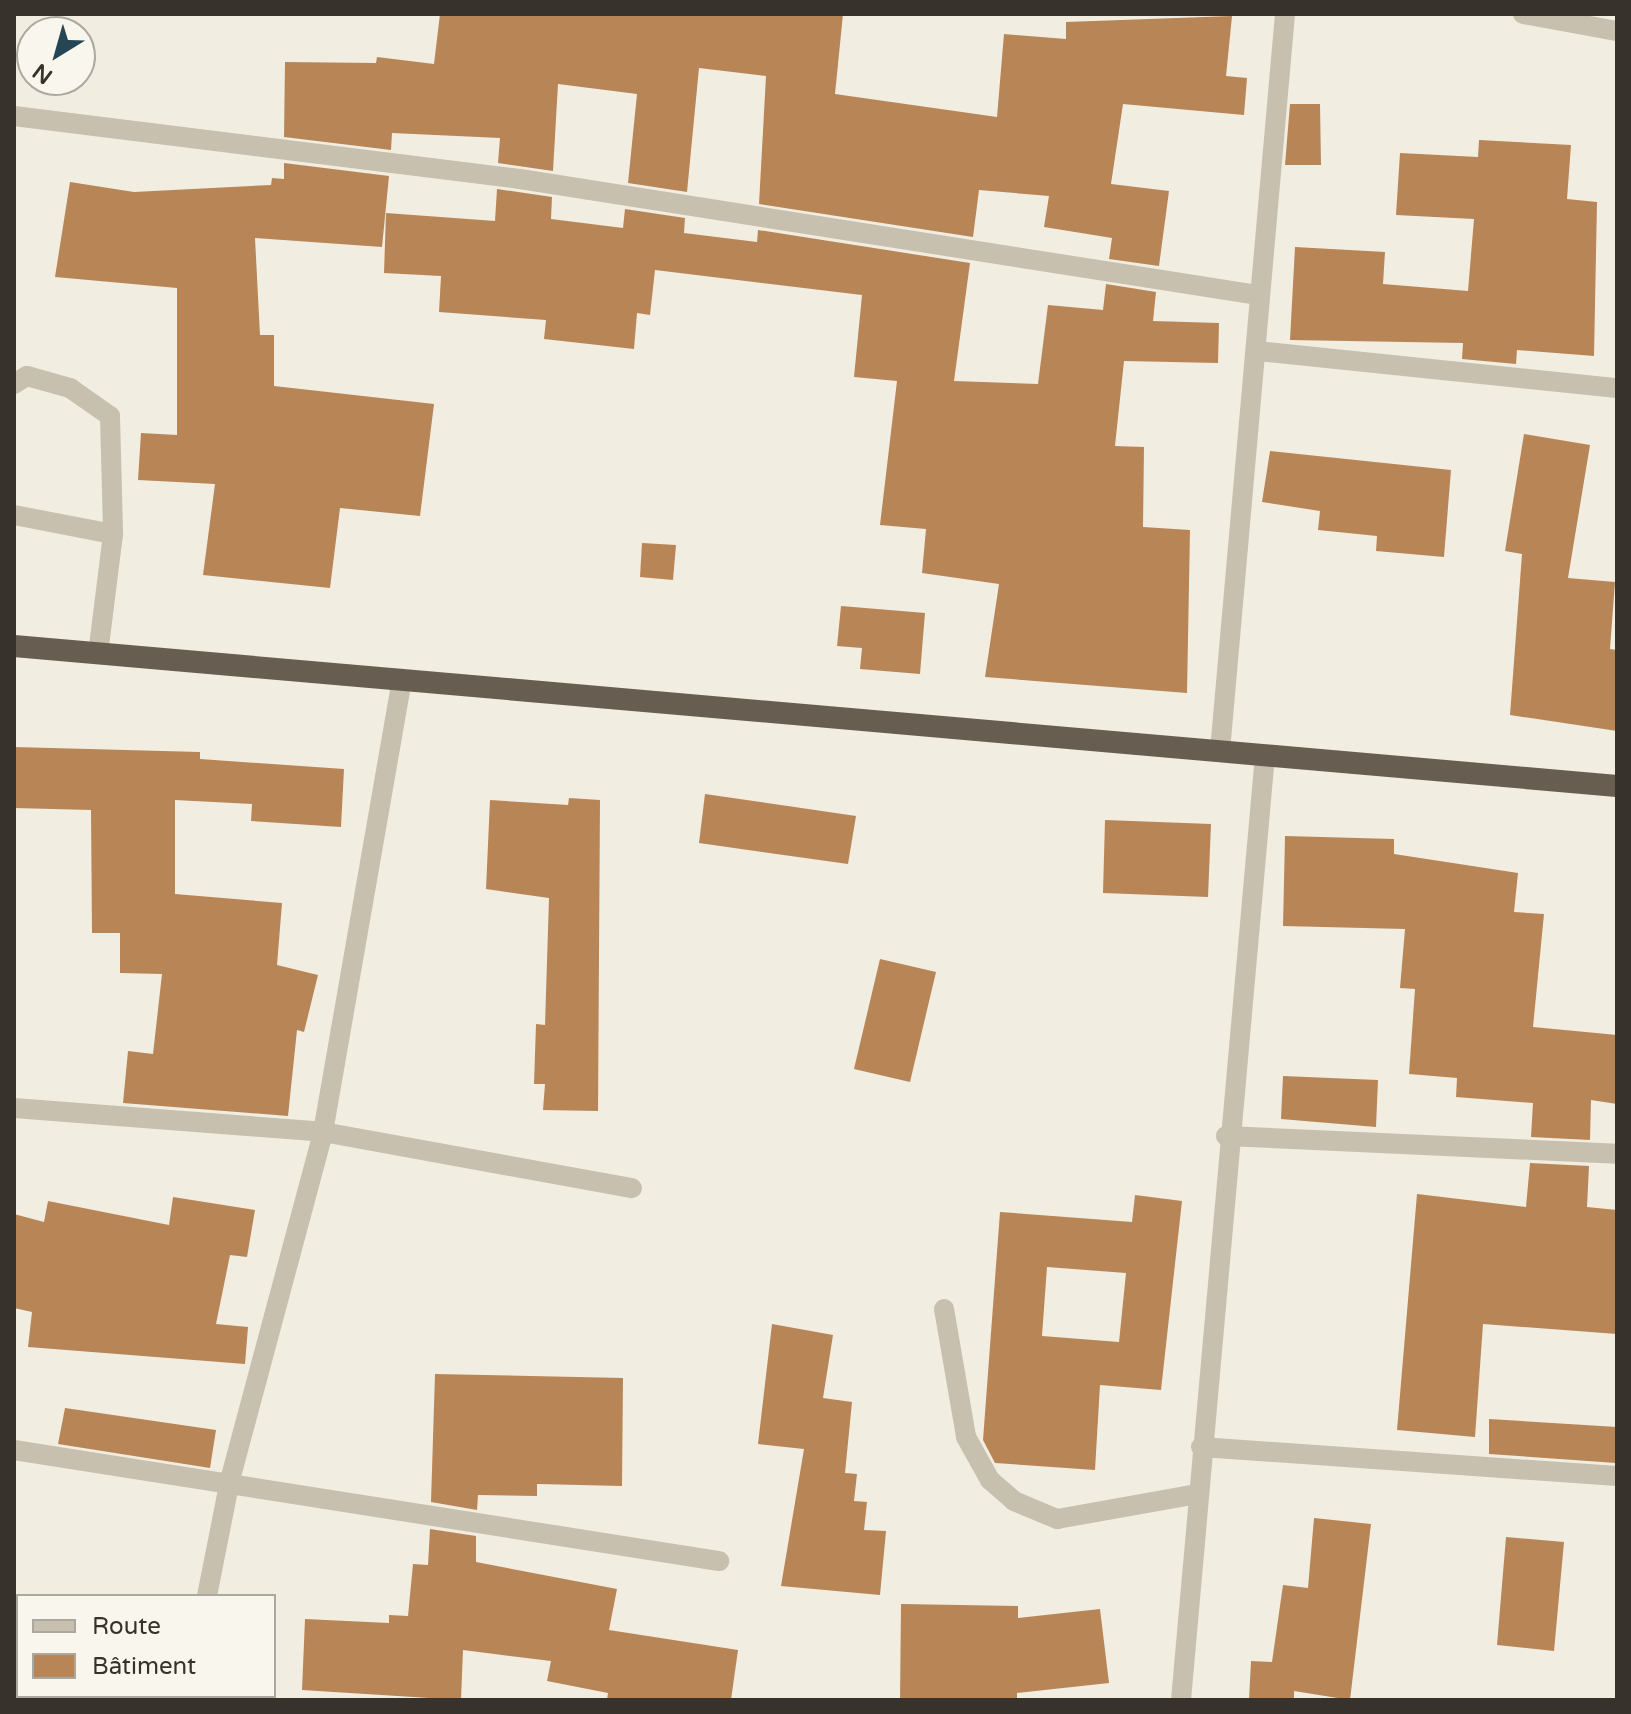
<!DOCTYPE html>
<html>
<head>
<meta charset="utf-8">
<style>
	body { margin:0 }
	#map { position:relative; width:1631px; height:1714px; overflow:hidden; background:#f1ede1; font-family:"Varela Round",sans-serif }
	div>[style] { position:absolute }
	.building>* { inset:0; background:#b88557 }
	.service>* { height:20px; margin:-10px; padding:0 10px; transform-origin:10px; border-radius:10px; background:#c8c0ae }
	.minor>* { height:20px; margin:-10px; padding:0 10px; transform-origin:10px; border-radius:10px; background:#c8c0ae }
	.trunk>* { height:22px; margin:-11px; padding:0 11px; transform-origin:11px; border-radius:11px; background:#675d50 }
	span { translate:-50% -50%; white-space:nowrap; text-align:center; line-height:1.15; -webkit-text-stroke:6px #f8f6ed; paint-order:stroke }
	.frame { position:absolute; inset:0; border:16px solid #37322b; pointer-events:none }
	.legend { position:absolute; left:16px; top:1594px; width:260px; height:104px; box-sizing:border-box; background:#f8f6ed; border:2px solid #aba89f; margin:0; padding:10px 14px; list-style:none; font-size:24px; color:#37322b }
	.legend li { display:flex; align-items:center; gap:16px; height:40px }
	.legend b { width:40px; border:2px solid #aba89f }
	.north { position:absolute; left:16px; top:16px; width:80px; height:80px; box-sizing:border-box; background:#f8f6ed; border:2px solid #aba89f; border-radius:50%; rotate:217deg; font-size:22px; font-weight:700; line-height:32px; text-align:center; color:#37322b }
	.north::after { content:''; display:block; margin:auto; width:28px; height:36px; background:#254654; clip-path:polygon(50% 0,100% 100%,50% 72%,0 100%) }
</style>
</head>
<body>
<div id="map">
	<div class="building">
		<i style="clip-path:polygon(440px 14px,843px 14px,835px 94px,997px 117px,1004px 34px,1066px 39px,1066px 22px,1232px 16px,1226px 76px,1247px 78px,1244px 115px,1123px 104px,1111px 184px,1169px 191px,1159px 266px,1109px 259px,1112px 238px,1044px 227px,1049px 196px,979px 190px,973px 237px,759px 204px,766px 76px,699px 68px,687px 192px,628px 183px,637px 94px,558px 84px,553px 171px,498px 163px,500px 138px,392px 133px,391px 150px,284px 137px,285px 62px,376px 63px,377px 57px,434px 64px)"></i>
		<i style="clip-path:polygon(1290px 104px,1320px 104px,1321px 165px,1285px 165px)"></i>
		<i style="clip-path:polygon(1479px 140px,1571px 145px,1567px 199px,1597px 202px,1594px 356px,1517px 350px,1516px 364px,1462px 359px,1463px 343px,1290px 340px,1295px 247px,1385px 252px,1383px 284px,1468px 291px,1474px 219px,1396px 215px,1400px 153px,1478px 157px)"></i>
		<i style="clip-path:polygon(284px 163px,389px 176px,382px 247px,255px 238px,260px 335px,274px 335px,274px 386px,434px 404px,420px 516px,340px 508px,330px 588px,203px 575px,215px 484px,138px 480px,141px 433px,177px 435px,177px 288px,55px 277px,70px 182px,134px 192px,271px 185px,272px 178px,284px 179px)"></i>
		<i style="clip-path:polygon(497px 189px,552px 197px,551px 219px,623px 228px,625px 209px,685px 218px,684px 233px,757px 242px,758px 230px,970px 263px,954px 381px,1038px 384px,1048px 305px,1103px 310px,1106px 284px,1156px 292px,1153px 321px,1219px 323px,1218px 363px,1124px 361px,1115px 446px,1144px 447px,1143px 527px,1190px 530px,1187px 693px,985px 677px,999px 584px,922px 573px,926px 529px,880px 525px,897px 381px,854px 377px,862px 295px,655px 270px,650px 315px,637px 313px,634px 349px,544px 339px,546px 320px,439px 312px,441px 276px,384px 273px,386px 213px,495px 221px)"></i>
		<i style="clip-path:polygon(1524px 434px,1590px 445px,1568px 578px,1615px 582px,1610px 649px,1617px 650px,1617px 731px,1510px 715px,1522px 554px,1505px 551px)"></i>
		<i style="clip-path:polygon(1270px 451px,1451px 470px,1444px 557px,1376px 551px,1377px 536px,1318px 530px,1320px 511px,1262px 502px)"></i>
		<i style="clip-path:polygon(642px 543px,676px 545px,673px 580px,640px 577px)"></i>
		<i style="clip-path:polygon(841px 606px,925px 613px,920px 674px,860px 669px,862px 648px,837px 646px)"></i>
		<i style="clip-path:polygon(14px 747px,200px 752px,200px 759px,344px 769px,341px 827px,251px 821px,252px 804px,175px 800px,175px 894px,282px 903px,277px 965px,318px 975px,304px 1032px,297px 1030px,288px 1116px,123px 1103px,128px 1051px,153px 1054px,162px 974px,120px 973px,120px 933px,92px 933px,91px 810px,14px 808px)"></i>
		<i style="clip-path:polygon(705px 794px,856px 816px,848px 864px,699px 843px)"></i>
		<i style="clip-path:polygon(569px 798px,600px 800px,598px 1111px,543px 1110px,545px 1084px,534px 1084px,536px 1024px,545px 1025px,549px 898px,486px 889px,490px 800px,568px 805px)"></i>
		<i style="clip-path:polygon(1105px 820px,1211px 824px,1208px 897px,1103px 893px)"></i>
		<i style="clip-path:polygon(1285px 836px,1394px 839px,1394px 854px,1518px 873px,1514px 912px,1544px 914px,1533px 1027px,1617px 1035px,1617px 1104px,1591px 1100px,1590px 1140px,1531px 1137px,1533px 1103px,1456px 1097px,1457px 1078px,1409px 1074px,1415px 989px,1400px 988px,1405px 929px,1283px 926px)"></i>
		<i style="clip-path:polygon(880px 959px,936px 972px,910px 1082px,854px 1069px)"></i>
		<i style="clip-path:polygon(1283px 1076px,1378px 1080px,1376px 1127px,1281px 1119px)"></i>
		<i style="clip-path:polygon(1530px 1163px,1589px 1166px,1587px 1207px,1617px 1210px,1617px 1334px,1483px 1324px,1475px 1437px,1397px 1430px,1417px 1194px,1526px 1207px)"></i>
		<i style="clip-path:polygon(evenodd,1135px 1195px,1182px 1201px,1161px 1390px,1100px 1385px,1095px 1470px,995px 1463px,983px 1440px,1000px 1212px,1132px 1222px,1135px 1195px,1047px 1267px,1126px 1273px,1119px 1342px,1042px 1336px,1047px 1267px)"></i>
		<i style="clip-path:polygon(173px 1197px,255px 1210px,247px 1257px,230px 1255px,216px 1324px,248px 1327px,245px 1364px,28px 1347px,32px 1312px,14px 1308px,14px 1214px,44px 1222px,48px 1201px,169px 1225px)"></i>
		<i style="clip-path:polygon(772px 1324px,833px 1335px,823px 1398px,852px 1402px,845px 1473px,857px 1474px,854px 1501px,867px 1502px,864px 1530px,886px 1531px,880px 1595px,781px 1586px,804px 1449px,758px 1444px)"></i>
		<i style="clip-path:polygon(435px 1374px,623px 1378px,622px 1486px,537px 1484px,537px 1496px,478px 1495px,477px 1510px,431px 1502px)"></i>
		<i style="clip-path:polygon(65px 1408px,216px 1430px,210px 1468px,58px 1444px)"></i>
		<i style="clip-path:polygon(1489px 1419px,1617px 1427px,1616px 1463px,1489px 1454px)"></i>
		<i style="clip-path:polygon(1314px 1518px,1371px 1524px,1350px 1700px,1294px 1691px,1294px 1700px,1249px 1700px,1251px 1661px,1272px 1662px,1283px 1585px,1308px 1588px)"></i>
		<i style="clip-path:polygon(430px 1529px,476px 1536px,476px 1562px,617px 1589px,609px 1630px,738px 1650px,731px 1700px,607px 1700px,608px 1693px,547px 1681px,551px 1661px,463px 1650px,461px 1700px,302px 1690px,305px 1619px,389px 1623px,389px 1615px,408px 1616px,413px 1564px,428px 1565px)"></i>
		<i style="clip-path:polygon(1506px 1537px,1564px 1542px,1554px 1651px,1497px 1645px)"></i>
		<i style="clip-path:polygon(901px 1604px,1018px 1606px,1018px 1618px,1100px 1609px,1109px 1683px,1017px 1693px,1017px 1700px,900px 1700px)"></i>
	</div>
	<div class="service">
		<i style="left:14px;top:384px;width:15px;rotate:-32deg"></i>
		<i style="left:27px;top:376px;width:45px;rotate:15.6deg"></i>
		<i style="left:70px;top:388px;width:49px;rotate:35deg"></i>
		<i style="left:110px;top:416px;width:118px;rotate:88.5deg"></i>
		<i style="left:113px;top:534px;width:121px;rotate:97.1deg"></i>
		<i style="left:14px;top:515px;width:101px;rotate:10.9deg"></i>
	</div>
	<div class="minor">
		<i style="left:1523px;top:14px;width:96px;rotate:10.3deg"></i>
		<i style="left:14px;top:116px;width:510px;rotate:7.1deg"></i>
		<i style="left:520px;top:179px;width:746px;rotate:8.94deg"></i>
		<i style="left:1258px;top:351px;width:361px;rotate:5.9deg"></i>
		<i style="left:1220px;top:751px;width:740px;rotate:-84.96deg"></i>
		<i style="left:14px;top:1108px;width:310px;rotate:4.4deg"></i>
		<i style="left:323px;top:1132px;width:314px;rotate:10.3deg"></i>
		<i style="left:1226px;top:1136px;width:391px;rotate:2.6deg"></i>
		<i style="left:944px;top:1309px;width:130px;rotate:80.2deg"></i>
		<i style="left:966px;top:1437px;width:49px;rotate:60.8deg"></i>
		<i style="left:990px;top:1480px;width:32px;rotate:41deg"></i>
		<i style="left:1014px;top:1501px;width:47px;rotate:22.7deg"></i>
		<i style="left:1057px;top:1519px;width:143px;rotate:-10.1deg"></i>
		<i style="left:1201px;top:1447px;width:417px;rotate:4deg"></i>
		<i style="left:14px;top:1450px;width:714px;rotate:8.95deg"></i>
		<i style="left:207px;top:1596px;width:118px;rotate:-78.8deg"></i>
		<i style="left:230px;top:1480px;width:360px;rotate:-75deg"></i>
		<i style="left:323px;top:1132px;width:460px;rotate:-80.1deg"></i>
		<i style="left:186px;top:1700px;width:4px;rotate:-76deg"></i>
		<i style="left:1181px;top:1700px;width:949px;rotate:-84.92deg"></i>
	</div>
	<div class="trunk">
		<i style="left:14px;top:646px;width:1609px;rotate:4.99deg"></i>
	</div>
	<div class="frame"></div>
	<ul class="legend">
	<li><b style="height:10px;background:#c8c0ae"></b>Route</li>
	<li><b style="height:22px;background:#b88557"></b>Bâtiment</li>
	</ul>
	<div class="north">N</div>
</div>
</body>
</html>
